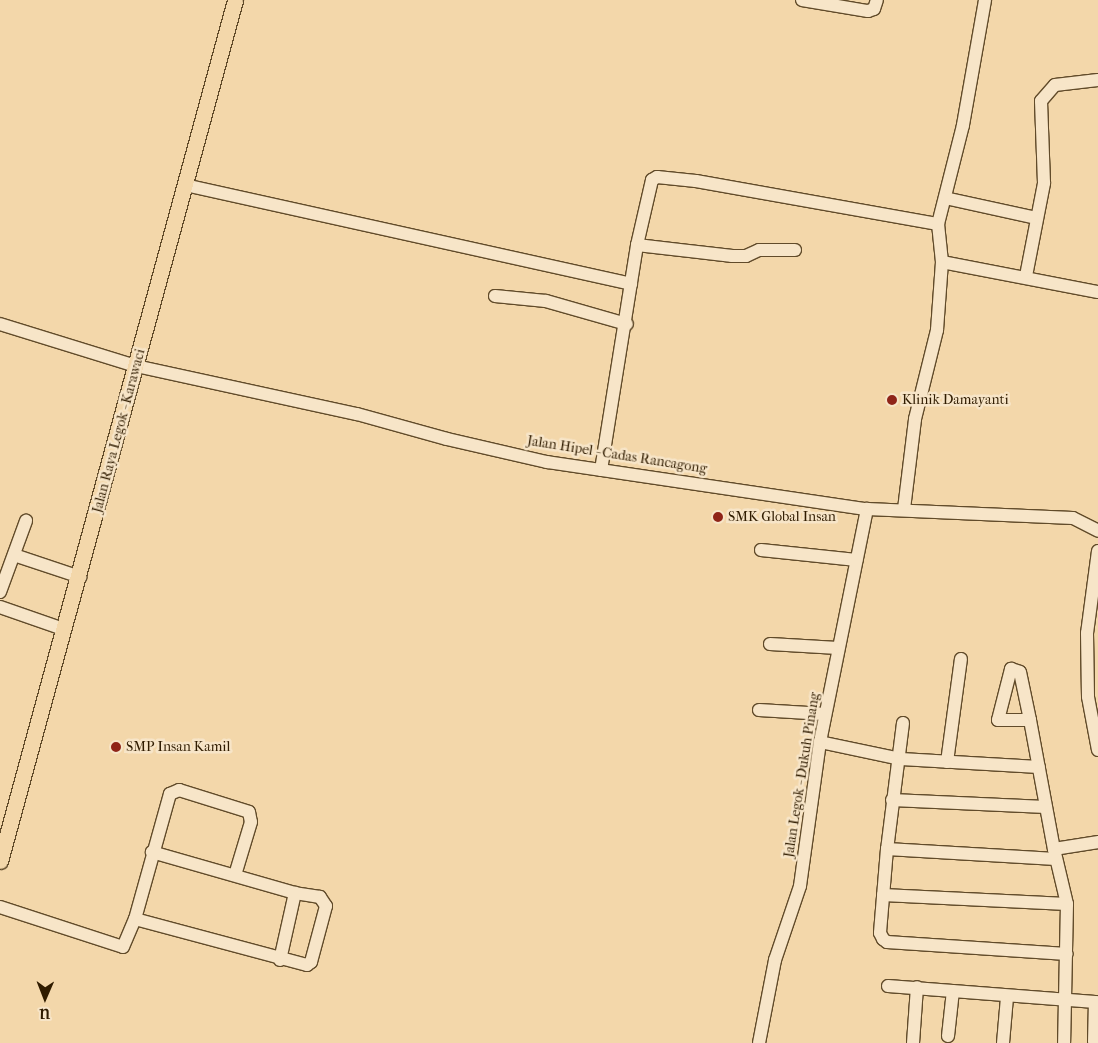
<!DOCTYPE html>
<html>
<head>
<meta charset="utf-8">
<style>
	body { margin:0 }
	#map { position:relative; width:1098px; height:1043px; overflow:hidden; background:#f3d7aa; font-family:"IM FELL French Canon",serif }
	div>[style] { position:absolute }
	.roads { filter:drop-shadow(1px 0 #614b2a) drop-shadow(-1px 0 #614b2a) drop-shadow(0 1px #614b2a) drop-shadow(0 -1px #614b2a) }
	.minor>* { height:12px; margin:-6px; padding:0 6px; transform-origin:6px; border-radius:6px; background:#f7e5c8 }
	.major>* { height:15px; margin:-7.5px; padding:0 7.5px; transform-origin:7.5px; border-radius:7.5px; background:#f3d7aa }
	.dots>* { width:14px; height:14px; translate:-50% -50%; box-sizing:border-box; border:2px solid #f7e5c8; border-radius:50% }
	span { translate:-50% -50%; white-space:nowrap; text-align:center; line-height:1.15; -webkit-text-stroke:5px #f7e5c8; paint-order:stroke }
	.poi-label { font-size:14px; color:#301c00 }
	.left { translate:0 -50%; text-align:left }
	.street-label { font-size:14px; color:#301c00 }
	.north { position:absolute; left:20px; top:973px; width:50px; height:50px; -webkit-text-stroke:4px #f7e5c8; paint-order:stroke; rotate:181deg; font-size:14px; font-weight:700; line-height:20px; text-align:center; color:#301c00 }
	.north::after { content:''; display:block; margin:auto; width:18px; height:22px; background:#301c00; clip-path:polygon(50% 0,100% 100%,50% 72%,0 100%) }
</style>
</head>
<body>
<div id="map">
	<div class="roads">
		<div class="minor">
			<i style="left:802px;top:0;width:67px;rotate:9.5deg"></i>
			<i style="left:868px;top:11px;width:6px;rotate:-18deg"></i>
			<i style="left:874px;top:9px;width:9px;rotate:-72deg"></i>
			<i style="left:185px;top:185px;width:457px;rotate:12.5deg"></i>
			<i style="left:945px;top:198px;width:93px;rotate:12.4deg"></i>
			<i style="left:637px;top:245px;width:96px;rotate:6.6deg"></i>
			<i style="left:732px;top:256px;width:14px"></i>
			<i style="left:746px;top:256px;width:14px;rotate:-25deg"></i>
			<i style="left:759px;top:250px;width:36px"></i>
			<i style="left:942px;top:262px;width:159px;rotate:10.9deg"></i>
			<i style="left:1026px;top:276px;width:95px;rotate:-79deg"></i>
			<i style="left:1044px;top:183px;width:82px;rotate:-92.1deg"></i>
			<i style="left:1041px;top:101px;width:21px;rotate:-49deg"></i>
			<i style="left:1055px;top:85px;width:43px;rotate:-6.6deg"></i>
			<i style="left:495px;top:296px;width:51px;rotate:5.6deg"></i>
			<i style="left:546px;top:301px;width:84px;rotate:15.9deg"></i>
			<i style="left:0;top:324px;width:142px;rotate:17.2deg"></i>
			<i style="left:136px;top:366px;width:226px;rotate:12.3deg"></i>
			<i style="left:357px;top:414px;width:93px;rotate:15.5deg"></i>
			<i style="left:447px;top:439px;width:103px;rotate:13deg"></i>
			<i style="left:547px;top:462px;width:323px;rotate:8.4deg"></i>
			<i style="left:867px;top:509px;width:206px;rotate:2.5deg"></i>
			<i style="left:1073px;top:518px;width:28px;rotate:27deg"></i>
			<i style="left:601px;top:470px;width:228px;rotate:-80.9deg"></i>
			<i style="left:637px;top:245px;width:67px;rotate:-77deg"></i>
			<i style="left:652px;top:180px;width:6px;rotate:-31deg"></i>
			<i style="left:657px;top:177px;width:39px;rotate:6deg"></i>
			<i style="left:696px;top:181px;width:246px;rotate:10.1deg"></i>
			<i style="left:904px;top:509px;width:91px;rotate:-83deg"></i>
			<i style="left:915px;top:419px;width:92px;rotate:-76.1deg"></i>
			<i style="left:937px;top:330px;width:68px;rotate:-85.8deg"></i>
			<i style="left:942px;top:262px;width:38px;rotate:-96deg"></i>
			<i style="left:938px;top:224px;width:102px;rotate:-75.8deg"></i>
			<i style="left:963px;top:125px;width:127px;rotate:-80deg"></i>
			<i style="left:761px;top:550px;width:96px;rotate:6deg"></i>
			<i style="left:1098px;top:551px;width:83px;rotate:97.6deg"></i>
			<i style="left:1087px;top:633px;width:64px;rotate:89.1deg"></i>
			<i style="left:1088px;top:697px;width:54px;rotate:79.3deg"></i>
			<i style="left:14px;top:555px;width:70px;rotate:18.4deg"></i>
			<i style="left:0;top:592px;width:76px;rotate:-69.9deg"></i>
			<i style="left:0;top:607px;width:67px;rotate:19.2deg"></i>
			<i style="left:770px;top:644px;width:68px;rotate:3.4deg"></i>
			<i style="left:759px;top:710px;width:66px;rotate:3.5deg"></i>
			<i style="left:1030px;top:720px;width:32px;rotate:180deg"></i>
			<i style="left:998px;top:720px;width:53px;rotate:-75.7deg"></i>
			<i style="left:1011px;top:669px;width:9px;rotate:18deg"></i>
			<i style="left:1020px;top:672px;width:49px;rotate:78.2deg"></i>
			<i style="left:1030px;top:720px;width:131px;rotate:79.5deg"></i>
			<i style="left:1054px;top:849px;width:57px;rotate:76.7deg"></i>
			<i style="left:1067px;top:904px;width:139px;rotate:91.2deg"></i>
			<i style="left:903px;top:723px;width:127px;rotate:97.2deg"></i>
			<i style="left:887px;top:849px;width:84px;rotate:94.8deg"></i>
			<i style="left:880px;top:933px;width:7px;rotate:63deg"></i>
			<i style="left:883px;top:939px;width:5px;rotate:37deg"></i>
			<i style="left:887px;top:942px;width:180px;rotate:3.8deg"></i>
			<i style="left:820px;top:742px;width:83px;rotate:11.9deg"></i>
			<i style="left:901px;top:759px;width:138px;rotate:3.3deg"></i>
			<i style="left:947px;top:762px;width:104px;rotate:-82.3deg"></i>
			<i style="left:892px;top:800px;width:154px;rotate:2.6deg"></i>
			<i style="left:887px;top:849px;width:169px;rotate:3.4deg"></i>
			<i style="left:1054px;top:849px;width:45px;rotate:-9deg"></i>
			<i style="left:883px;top:895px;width:184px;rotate:2.8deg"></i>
			<i style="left:0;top:907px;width:129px;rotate:18deg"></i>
			<i style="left:123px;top:947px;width:30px;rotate:-67deg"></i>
			<i style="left:135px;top:919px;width:130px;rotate:-74.4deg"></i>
			<i style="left:170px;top:794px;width:10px;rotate:-24deg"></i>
			<i style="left:179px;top:790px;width:73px;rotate:17.4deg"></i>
			<i style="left:249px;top:812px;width:10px;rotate:79deg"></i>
			<i style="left:251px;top:822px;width:55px;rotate:106.8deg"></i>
			<i style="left:135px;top:919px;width:178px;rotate:15deg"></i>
			<i style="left:307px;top:965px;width:5px;rotate:-37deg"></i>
			<i style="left:311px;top:962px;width:58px;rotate:-75deg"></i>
			<i style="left:326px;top:906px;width:11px;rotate:-124deg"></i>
			<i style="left:320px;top:897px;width:25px;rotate:-171deg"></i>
			<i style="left:295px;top:893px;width:149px;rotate:-164deg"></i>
			<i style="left:280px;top:960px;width:69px;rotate:-77.4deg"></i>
			<i style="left:888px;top:986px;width:211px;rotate:4.4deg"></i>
			<i style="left:948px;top:1036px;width:45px;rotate:-83.7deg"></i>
			<i style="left:1094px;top:1042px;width:40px;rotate:-88.6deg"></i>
			<i style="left:759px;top:1043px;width:85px;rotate:-79.1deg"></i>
			<i style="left:775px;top:960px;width:78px;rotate:-71.3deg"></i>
			<i style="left:800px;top:886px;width:145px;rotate:-82.1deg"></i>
			<i style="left:820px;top:742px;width:238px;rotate:-78.6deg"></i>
			<i style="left:913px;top:1043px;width:56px;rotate:-85.9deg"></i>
			<i style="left:1003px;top:1043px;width:46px;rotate:-85deg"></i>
		</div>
		<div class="major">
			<i style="left:0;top:861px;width:892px;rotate:-74.73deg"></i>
		</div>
	</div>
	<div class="dots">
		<i style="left:892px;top:400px;background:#8f2418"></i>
		<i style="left:718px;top:517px;background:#8f2418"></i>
		<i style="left:116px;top:747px;background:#8f2418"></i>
	</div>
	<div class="poi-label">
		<span class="left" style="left:902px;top:400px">Klinik Damayanti</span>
		<span class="left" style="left:728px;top:517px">SMK Global Insan</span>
		<span class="left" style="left:126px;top:747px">SMP Insan Kamil</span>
	</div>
	<div class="street-label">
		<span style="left:119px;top:431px;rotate:-75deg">Jalan Raya Legok - Karawaci</span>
		<span style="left:617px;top:455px;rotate:9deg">Jalan Hipel - Cadas Rancagong</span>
		<span style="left:802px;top:775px;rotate:-81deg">Jalan Legok - Dukuh Pinang</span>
	</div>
	<div class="north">U</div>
</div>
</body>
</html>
